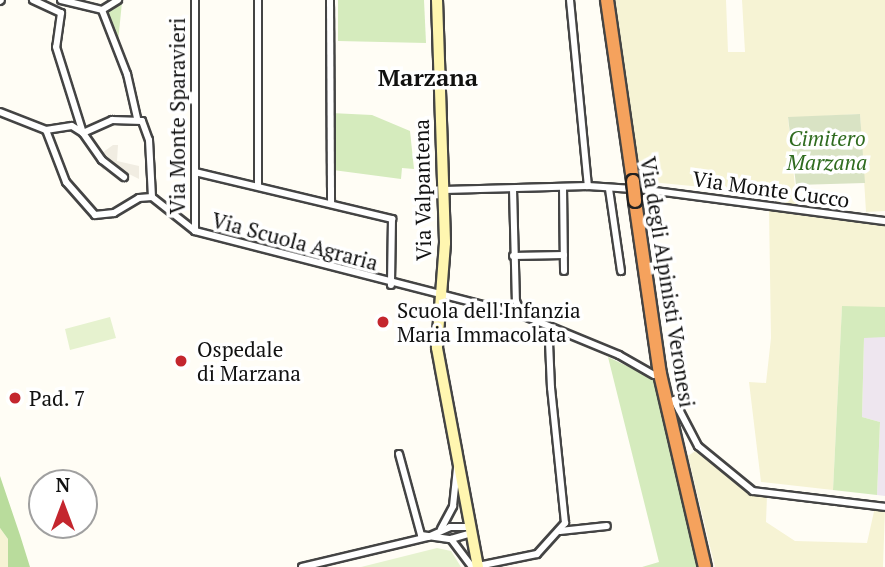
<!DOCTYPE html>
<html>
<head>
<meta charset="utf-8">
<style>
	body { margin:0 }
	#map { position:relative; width:885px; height:567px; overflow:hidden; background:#fffdf5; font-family:"PT Serif",serif }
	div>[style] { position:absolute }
	.industrial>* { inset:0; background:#eee6ef }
	.farmland>* { inset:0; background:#f6f3d4 }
	.green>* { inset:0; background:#d5ebbd }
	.forest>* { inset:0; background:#b9dc9c }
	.cemetery>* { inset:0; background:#d9e3c4 }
	.pitch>* { inset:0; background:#e6f2cf }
	.plaza>* { inset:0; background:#f1ede2 }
	.roads { filter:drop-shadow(2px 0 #444) drop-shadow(-2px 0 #444) drop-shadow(0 2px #444) drop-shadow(0 -2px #444) }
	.street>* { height:6px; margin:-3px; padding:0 3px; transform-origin:3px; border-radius:3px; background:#fff }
	.secondary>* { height:10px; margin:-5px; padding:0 5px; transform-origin:5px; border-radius:5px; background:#fff6b0 }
	.highway>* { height:12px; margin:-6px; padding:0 6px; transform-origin:6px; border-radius:6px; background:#f5a25d }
	.bridges { filter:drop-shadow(2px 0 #222) drop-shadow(-2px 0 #222) drop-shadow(0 2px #222) drop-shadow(0 -2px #222) }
	.highway-bridge>* { height:12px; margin:-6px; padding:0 6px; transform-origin:6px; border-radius:6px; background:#f5a25d }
	.dots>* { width:19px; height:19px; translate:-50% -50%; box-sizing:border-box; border:4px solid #fff; border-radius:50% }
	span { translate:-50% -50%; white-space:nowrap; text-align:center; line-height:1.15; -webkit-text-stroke:7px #fff; paint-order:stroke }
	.street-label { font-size:21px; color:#111 }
	.park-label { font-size:21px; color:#2f6b1f; font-style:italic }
	.poi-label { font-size:21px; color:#111 }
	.left { translate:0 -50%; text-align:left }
	.quarter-label { font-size:24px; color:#111; font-weight:700 }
	.north { position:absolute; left:28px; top:469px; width:70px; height:70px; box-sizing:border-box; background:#fff; border:2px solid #a0a0a0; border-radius:50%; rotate:0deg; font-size:19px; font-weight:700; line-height:28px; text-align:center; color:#111 }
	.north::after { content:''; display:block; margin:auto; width:24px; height:32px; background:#c4262e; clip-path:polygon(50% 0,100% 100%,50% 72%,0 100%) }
</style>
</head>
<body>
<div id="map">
	<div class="industrial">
		<i style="clip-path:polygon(864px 337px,885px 337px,885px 496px,877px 495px,880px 422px,862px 417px)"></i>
	</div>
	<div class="farmland">
		<i style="clip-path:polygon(615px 0,726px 0,728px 52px,745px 52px,742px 0,885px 0,885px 211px,866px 212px,860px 114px,788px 118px,797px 206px,722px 189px,641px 181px)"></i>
		<i style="clip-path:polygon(769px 210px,885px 220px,885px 307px,842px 307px,833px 490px,761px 482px,749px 382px,766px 383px,771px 338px)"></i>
		<i style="clip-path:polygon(698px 449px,744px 489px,767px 496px,766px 522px,795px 541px,867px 543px,875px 507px,885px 508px,883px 567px,715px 567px,688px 456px)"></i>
		<i style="clip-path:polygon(0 528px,8px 539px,8px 567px,0 567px)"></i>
	</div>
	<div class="green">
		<i style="clip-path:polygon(338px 0,424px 0,426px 43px,338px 41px)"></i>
		<i style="clip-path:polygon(122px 2px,118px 42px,104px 12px)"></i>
		<i style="clip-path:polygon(331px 113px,372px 115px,410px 131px,414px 169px,402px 168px,401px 179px,333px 170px)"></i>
		<i style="clip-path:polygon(842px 306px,885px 307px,885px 337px,864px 338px,862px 417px,880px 422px,877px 495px,833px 490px)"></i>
		<i style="clip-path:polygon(608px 357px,654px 379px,700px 567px,642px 567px,659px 562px)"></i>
	</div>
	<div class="forest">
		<i style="clip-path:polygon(0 476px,20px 535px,30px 567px,8px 567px,8px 539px,0 528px)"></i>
	</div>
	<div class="cemetery">
		<i style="clip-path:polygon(860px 114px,865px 183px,796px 185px,788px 117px)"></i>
	</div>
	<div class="pitch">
		<i style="clip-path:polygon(110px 317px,116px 338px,70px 350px,65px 329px)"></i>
		<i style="clip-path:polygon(437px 548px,451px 551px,461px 567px,361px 567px)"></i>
	</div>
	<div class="plaza">
		<i style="clip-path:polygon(113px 145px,118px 145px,117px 161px,139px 166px,139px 179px,113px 166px,103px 170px,95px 158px)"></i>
	</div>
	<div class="roads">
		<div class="street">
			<i style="left:33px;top:0;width:31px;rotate:25deg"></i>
			<i style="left:61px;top:13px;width:34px;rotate:98deg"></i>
			<i style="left:56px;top:47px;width:90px;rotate:72.6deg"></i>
			<i style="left:83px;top:133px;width:33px;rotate:55deg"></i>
			<i style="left:102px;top:160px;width:28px;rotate:38deg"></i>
			<i style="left:61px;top:0;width:42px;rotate:13.7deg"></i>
			<i style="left:102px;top:10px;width:19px;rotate:-32deg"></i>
			<i style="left:195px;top:0;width:231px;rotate:90deg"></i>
			<i style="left:330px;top:0;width:203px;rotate:89.7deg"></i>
			<i style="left:570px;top:0;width:187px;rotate:84.5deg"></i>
			<i style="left:0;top:1px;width:1px;rotate:-45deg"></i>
			<i style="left:102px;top:10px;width:69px;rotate:68.7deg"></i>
			<i style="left:127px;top:74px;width:45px;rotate:77.2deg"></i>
			<i style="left:0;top:112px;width:49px;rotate:21.4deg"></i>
			<i style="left:46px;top:130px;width:56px;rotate:69deg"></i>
			<i style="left:66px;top:182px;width:44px;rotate:48.7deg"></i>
			<i style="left:95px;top:215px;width:19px;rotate:-6deg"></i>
			<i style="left:114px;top:213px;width:29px;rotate:-31deg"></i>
			<i style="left:139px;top:198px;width:13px;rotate:-4deg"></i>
			<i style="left:46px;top:130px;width:26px;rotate:-9deg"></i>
			<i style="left:72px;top:126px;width:13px;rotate:32deg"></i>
			<i style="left:83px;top:133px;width:32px;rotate:-24deg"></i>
			<i style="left:112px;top:120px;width:30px;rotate:2deg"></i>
			<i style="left:142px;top:121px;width:20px;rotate:70deg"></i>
			<i style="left:149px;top:140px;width:57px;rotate:87deg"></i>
			<i style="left:152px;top:197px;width:55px;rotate:38.3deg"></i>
			<i style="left:195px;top:231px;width:338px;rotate:14.4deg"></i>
			<i style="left:522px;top:315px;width:105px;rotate:22.4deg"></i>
			<i style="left:619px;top:355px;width:40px;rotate:29.7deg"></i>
			<i style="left:195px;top:172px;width:203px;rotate:13.4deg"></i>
			<i style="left:392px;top:219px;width:66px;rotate:90.9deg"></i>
			<i style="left:258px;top:185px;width:185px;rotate:-90deg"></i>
			<i style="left:563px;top:187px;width:84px;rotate:89.3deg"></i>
			<i style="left:513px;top:189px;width:112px;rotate:88.5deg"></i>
			<i style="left:516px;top:301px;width:15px;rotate:67deg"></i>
			<i style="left:609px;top:189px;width:83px;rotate:81.7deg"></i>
			<i style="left:444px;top:190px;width:144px;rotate:-1.6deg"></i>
			<i style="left:588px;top:186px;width:60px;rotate:3.8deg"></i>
			<i style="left:648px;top:190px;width:239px;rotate:7.5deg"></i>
			<i style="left:513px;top:256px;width:51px;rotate:-1.1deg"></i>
			<i style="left:674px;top:400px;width:52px;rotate:62.4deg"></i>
			<i style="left:698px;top:446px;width:71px;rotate:39.3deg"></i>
			<i style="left:753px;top:491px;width:133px;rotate:6.9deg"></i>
			<i style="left:399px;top:454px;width:84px;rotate:74.8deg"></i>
			<i style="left:421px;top:535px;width:30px;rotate:8deg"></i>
			<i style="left:451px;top:539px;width:22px;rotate:-16deg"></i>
			<i style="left:441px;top:529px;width:26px;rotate:-62deg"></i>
			<i style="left:453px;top:506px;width:39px;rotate:-84deg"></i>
			<i style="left:560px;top:531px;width:47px;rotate:-6.1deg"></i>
			<i style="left:451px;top:539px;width:35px;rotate:53deg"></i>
			<i style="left:478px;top:566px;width:60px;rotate:-11.5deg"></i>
			<i style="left:537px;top:554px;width:42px;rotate:-47.9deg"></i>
			<i style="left:565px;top:523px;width:136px;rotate:-95.9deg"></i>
			<i style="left:551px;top:388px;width:45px;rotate:-92.5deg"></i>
			<i style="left:549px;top:343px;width:15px;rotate:-70deg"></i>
			<i style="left:302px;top:567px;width:130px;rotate:-13.4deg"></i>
			<i style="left:428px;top:537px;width:24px;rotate:-24deg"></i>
			<i style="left:450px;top:527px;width:20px"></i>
		</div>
		<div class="secondary">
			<i style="left:437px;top:0;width:243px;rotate:88.1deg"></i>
			<i style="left:445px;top:243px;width:105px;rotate:94.4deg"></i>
			<i style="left:437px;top:348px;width:223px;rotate:79.4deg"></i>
		</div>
		<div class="highway">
			<i style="left:607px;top:0;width:183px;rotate:81.8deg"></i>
			<i style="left:635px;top:201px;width:175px;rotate:81.8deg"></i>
			<i style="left:660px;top:374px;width:198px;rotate:76.9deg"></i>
		</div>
	</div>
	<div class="bridges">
		<div class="highway-bridge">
			<i style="left:633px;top:181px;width:20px;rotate:84deg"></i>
		</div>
	</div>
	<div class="dots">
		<i style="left:383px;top:322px;background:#c4262e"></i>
		<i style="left:181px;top:361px;background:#c4262e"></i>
		<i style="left:15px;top:398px;background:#c4262e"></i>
	</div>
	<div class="street-label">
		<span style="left:177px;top:116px;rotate:-90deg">Via Monte Sparavieri</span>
		<span style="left:771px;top:189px;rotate:8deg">Via Monte Cucco</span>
		<span style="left:422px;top:190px;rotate:-91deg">Via Valpantena</span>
		<span style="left:295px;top:241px;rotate:15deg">Via Scuola Agraria</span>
		<span style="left:668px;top:282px;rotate:81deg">Via degli Alpinisti Veronesi</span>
	</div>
	<div class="park-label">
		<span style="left:827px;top:150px">Cimitero<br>Marzana</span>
	</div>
	<div class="poi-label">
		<span class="left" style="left:397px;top:322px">Scuola dell'Infanzia<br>Maria Immacolata</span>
		<span class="left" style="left:197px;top:361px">Ospedale<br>di Marzana</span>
		<span class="left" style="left:29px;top:398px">Pad. 7</span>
	</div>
	<div class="quarter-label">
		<span style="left:428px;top:78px">Marzana</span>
	</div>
	<div class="north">N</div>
</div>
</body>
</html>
